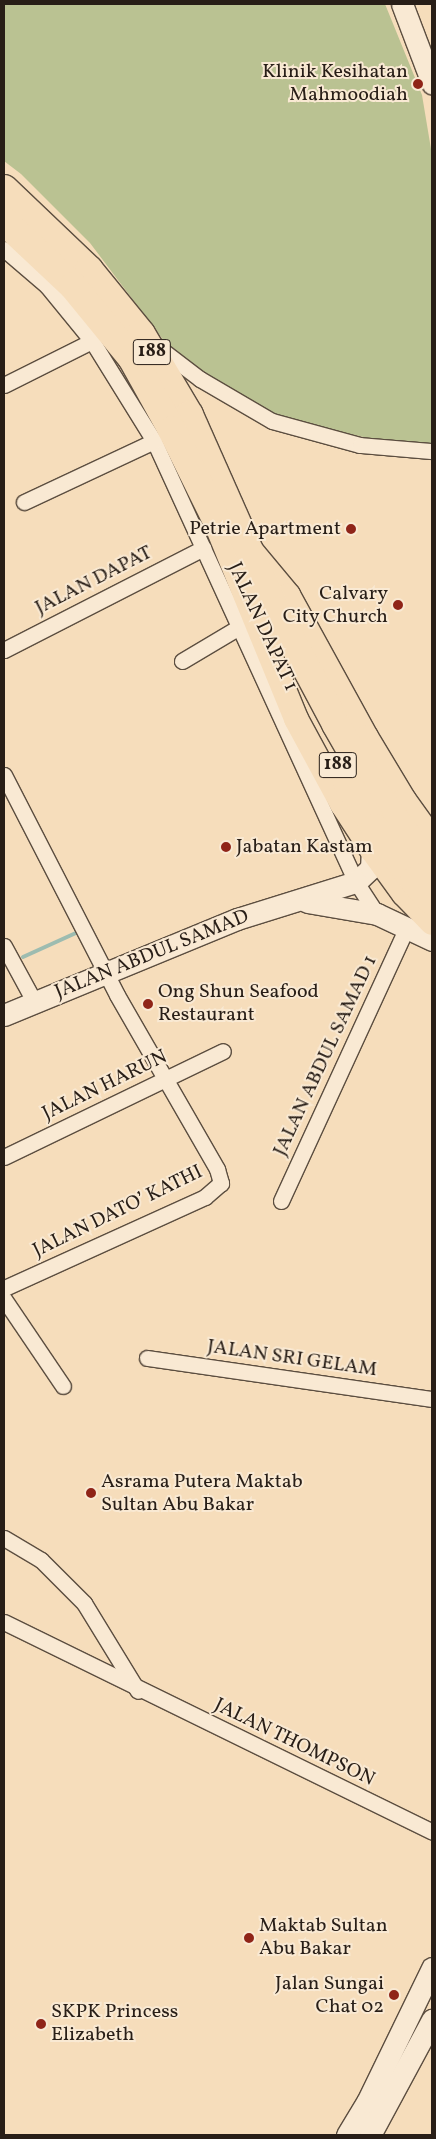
<!DOCTYPE html>
<html>
<head>
<meta charset="utf-8">
<style>
	body { margin:0 }
	#map { position:relative; width:436px; height:2139px; overflow:hidden; background:#f6ddbb; font-family:Vollkorn,serif }
	div>[style] { position:absolute }
	.green>* { inset:0; background:#bac292 }
	.stream>* { height:4px; margin:-2px; padding:0 2px; transform-origin:2px; border-radius:2px; background:#9dbcb0 }
	.roads { filter:drop-shadow(1px 0 #5c4e40) drop-shadow(-1px 0 #5c4e40) drop-shadow(0 1px #5c4e40) drop-shadow(0 -1px #5c4e40) }
	.street>* { height:15px; margin:-7.5px; padding:0 7.5px; transform-origin:7.5px; border-radius:7.5px; background:#f9e9d3 }
	.secondary>* { height:21px; margin:-10.5px; padding:0 10.5px; transform-origin:10.5px; border-radius:10.5px; background:#f9e9d3 }
	.primary>* { height:24px; margin:-12px; padding:0 12px; transform-origin:12px; border-radius:12px; background:#f6ddbb }
	.highway>* { height:28px; margin:-14px; padding:0 14px; transform-origin:14px; border-radius:14px; background:#f6ddbb }
	.dots>* { width:14px; height:14px; translate:-50% -50%; box-sizing:border-box; border:2px solid #f9e9d3; border-radius:50% }
	span { translate:-50% -50%; white-space:nowrap; text-align:center; line-height:1.15; -webkit-text-stroke:4px #f9e9d3; paint-order:stroke }
	.shield-label span { padding:1px 4px; background:#f9e9d3; border:1px solid; border-radius:4px; -webkit-text-stroke-width:0 }
	.shield-label { font-size:19px; color:#281e17; font-weight:700 }
	.poi-label { font-size:20px; color:#281e17 }
	.right { translate:-100% -50%; text-align:right }
	.left { translate:0 -50%; text-align:left }
	.street-label { font-size:20px; color:#281e17 }
	.frame { position:absolute; inset:0; border:5px solid #281e17; pointer-events:none }
</style>
</head>
<body>
<div id="map">
	<div class="green">
		<i style="clip-path:polygon(4px 4px,385px 4px,422px 95px,432px 155px,432px 443px,393px 444px,278px 417px,211px 378px,167px 345px,90px 243px,21px 174px,4px 161px)"></i>
	</div>
	<div class="stream">
		<i style="left:23px;top:957px;width:58px;rotate:-24.4deg"></i>
	</div>
	<div class="roads">
		<div class="street">
			<i style="left:4px;top:249px;width:57px;rotate:40.7deg"></i>
			<i style="left:47px;top:286px;width:71px;rotate:50.7deg"></i>
			<i style="left:92px;top:341px;width:118px;rotate:58.2deg"></i>
			<i style="left:154px;top:441px;width:485px;rotate:65.4deg"></i>
			<i style="left:356px;top:882px;width:38px;rotate:57deg"></i>
			<i style="left:154px;top:344px;width:58px;rotate:37.3deg"></i>
			<i style="left:200px;top:379px;width:83px;rotate:30.3deg"></i>
			<i style="left:272px;top:421px;width:91px;rotate:15.3deg"></i>
			<i style="left:360px;top:445px;width:72px;rotate:4.8deg"></i>
			<i style="left:4px;top:385px;width:98px;rotate:-26.6deg"></i>
			<i style="left:24px;top:502px;width:144px;rotate:-25.1deg"></i>
			<i style="left:4px;top:650px;width:224px;rotate:-27.1deg"></i>
			<i style="left:182px;top:661px;width:66px;rotate:-30.8deg"></i>
			<i style="left:4px;top:775px;width:247px;rotate:62.8deg"></i>
			<i style="left:117px;top:995px;width:201px;rotate:60.1deg"></i>
			<i style="left:217px;top:1169px;width:15px;rotate:74deg"></i>
			<i style="left:221px;top:1183px;width:21px;rotate:139deg"></i>
			<i style="left:205px;top:1197px;width:221px;rotate:155.6deg"></i>
			<i style="left:4px;top:946px;width:65px;rotate:61.5deg"></i>
			<i style="left:4px;top:1157px;width:243px;rotate:-25.8deg"></i>
			<i style="left:281px;top:1201px;width:302px;rotate:-65.3deg"></i>
			<i style="left:4px;top:1299px;width:105px;rotate:55.9deg"></i>
			<i style="left:147px;top:1358px;width:288px;rotate:8.2deg"></i>
			<i style="left:4px;top:1538px;width:43px;rotate:30.7deg"></i>
			<i style="left:41px;top:1560px;width:61px;rotate:45deg"></i>
			<i style="left:84px;top:1603px;width:103px;rotate:58.5deg"></i>
			<i style="left:4px;top:1622px;width:477px;rotate:26.1deg"></i>
		</div>
		<div class="secondary">
			<i style="left:402px;top:4px;width:85px;rotate:69.2deg"></i>
			<i style="left:307px;top:902px;width:71px;rotate:9.7deg"></i>
			<i style="left:377px;top:914px;width:61px;rotate:25.3deg"></i>
			<i style="left:4px;top:1015px;width:252px;rotate:-22.4deg"></i>
			<i style="left:237px;top:919px;width:125px;rotate:-17.3deg"></i>
			<i style="left:356px;top:882px;width:21px;rotate:-43deg"></i>
			<i style="left:371px;top:868px;width:18px;rotate:-87deg"></i>
			<i style="left:347px;top:2135px;width:39px;rotate:-59deg"></i>
			<i style="left:367px;top:2102px;width:149px;rotate:-64.1deg"></i>
			<i style="left:370px;top:2135px;width:131px;rotate:-61.7deg"></i>
		</div>
		<div class="primary">
			<i style="left:210px;top:509px;width:227px;rotate:67.7deg"></i>
			<i style="left:296px;top:719px;width:97px;rotate:61.6deg"></i>
			<i style="left:342px;top:804px;width:55px;rotate:56.9deg"></i>
			<i style="left:372px;top:850px;width:54px;rotate:54deg"></i>
			<i style="left:404px;top:894px;width:40px;rotate:46deg"></i>
			<i style="left:253px;top:553px;width:55px;rotate:50.2deg"></i>
			<i style="left:288px;top:595px;width:162px;rotate:61.2deg"></i>
			<i style="left:366px;top:737px;width:74px;rotate:58.9deg"></i>
			<i style="left:404px;top:800px;width:48px;rotate:54.3deg"></i>
		</div>
		<div class="highway">
			<i style="left:4px;top:189px;width:117px;rotate:43.6deg"></i>
			<i style="left:89px;top:270px;width:82px;rotate:50.9deg"></i>
			<i style="left:141px;top:334px;width:94px;rotate:59.3deg"></i>
			<i style="left:189px;top:415px;width:214px;rotate:66.1deg"></i>
			<i style="left:276px;top:611px;width:128px;rotate:62deg"></i>
			<i style="left:336px;top:724px;width:78px;rotate:60.2deg"></i>
			<i style="left:375px;top:792px;width:97px;rotate:53.8deg"></i>
			<i style="left:4px;top:221px;width:95px;rotate:43.3deg"></i>
			<i style="left:73px;top:286px;width:93px;rotate:50.7deg"></i>
			<i style="left:132px;top:358px;width:82px;rotate:60.9deg"></i>
			<i style="left:172px;top:430px;width:106px;rotate:63.7deg"></i>
			<i style="left:346px;top:780px;width:56px;rotate:58.9deg"></i>
			<i style="left:375px;top:828px;width:66px;rotate:53.7deg"></i>
			<i style="left:414px;top:881px;width:27px;rotate:48deg"></i>
		</div>
	</div>
	<div class="dots">
		<i style="left:418px;top:84px;background:#8f2418"></i>
		<i style="left:351px;top:529px;background:#8f2418"></i>
		<i style="left:398px;top:605px;background:#8f2418"></i>
		<i style="left:226px;top:847px;background:#8f2418"></i>
		<i style="left:148px;top:1004px;background:#8f2418"></i>
		<i style="left:91px;top:1493px;background:#8f2418"></i>
		<i style="left:249px;top:1938px;background:#8f2418"></i>
		<i style="left:394px;top:1995px;background:#8f2418"></i>
		<i style="left:41px;top:2024px;background:#8f2418"></i>
	</div>
	<div class="shield-label">
		<span style="left:152px;top:352px">188</span>
		<span style="left:338px;top:765px">188</span>
	</div>
	<div class="poi-label">
		<span class="right" style="left:408px;top:84px">Klinik Kesihatan<br>Mahmoodiah</span>
		<span class="right" style="left:341px;top:529px">Petrie Apartment</span>
		<span class="right" style="left:388px;top:606px">Calvary<br>City Church</span>
		<span class="left" style="left:236px;top:847px">Jabatan Kastam</span>
		<span class="left" style="left:158px;top:1004px">Ong Shun Seafood<br>Restaurant</span>
		<span class="left" style="left:101px;top:1494px">Asrama Putera Maktab<br>Sultan Abu Bakar</span>
		<span class="left" style="left:259px;top:1938px">Maktab Sultan<br>Abu Bakar</span>
		<span class="right" style="left:384px;top:1996px">Jalan Sungai<br>Chat 02</span>
		<span class="left" style="left:51px;top:2024px">SKPK Princess<br>Elizabeth</span>
	</div>
	<div class="street-label">
		<span style="left:94px;top:581px;rotate:-27deg">JALAN DAPAT</span>
		<span style="left:262px;top:627px;rotate:65deg">JALAN DAPAT 1</span>
		<span style="left:152px;top:955px;rotate:-22deg">JALAN ABDUL SAMAD</span>
		<span style="left:326px;top:1056px;rotate:-65deg">JALAN ABDUL SAMAD 1</span>
		<span style="left:105px;top:1086px;rotate:-26deg">JALAN HARUN</span>
		<span style="left:118px;top:1212px;rotate:-26deg">JALAN DATO’ KATHI</span>
		<span style="left:292px;top:1359px;rotate:8deg">JALAN SRI GELAM</span>
		<span style="left:294px;top:1743px;rotate:26deg">JALAN THOMPSON</span>
	</div>
	<div class="frame"></div>
</div>
</body>
</html>
